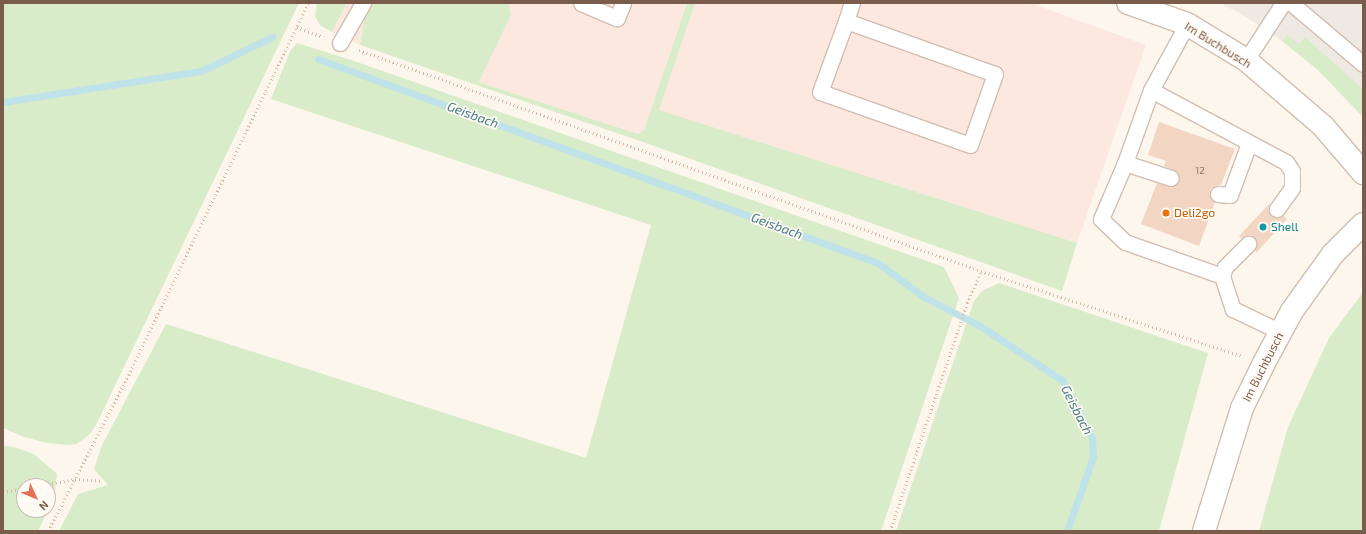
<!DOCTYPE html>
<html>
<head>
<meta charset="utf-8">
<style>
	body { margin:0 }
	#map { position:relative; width:1366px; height:534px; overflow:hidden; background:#fdf6ec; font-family:"Exo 2",sans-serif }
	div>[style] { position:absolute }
	.commercial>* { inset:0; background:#fde8e0 }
	.industrial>* { inset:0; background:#efe9e4 }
	.green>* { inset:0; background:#d8ecc9 }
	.stream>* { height:7px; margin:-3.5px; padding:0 3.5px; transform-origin:3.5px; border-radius:3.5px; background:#bfe3e8 }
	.building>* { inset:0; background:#f3d5c3 }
	.path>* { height:2.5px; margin-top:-1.25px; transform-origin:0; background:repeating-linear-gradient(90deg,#d9b8a5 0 1px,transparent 0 4px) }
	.roads { filter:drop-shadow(1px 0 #d1beb0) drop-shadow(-1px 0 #d1beb0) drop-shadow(0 1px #d1beb0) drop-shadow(0 -1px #d1beb0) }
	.service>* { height:15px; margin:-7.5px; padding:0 7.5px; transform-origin:7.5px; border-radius:7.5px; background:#fff }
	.minor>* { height:22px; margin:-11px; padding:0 11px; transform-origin:11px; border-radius:11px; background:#fff }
	.dots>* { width:11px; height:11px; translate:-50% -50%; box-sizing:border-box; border:2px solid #fffaf3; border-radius:50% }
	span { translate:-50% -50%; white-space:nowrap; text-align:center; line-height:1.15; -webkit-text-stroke:3.5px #fffaf3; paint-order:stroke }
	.number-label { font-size:10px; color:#987a6a }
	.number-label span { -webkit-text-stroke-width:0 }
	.street-label { font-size:12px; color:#7a5c4d }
	.food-label { font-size:12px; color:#c56008 }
	.left { translate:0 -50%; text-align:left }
	.culture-label { font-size:12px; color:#0d838f }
	.water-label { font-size:13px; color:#437c86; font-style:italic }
	.frame { position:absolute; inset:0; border:4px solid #7a5c4d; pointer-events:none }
	.north { position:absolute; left:16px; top:478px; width:40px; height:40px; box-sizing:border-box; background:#fffaf3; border:1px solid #cabbb1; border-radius:50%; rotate:134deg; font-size:11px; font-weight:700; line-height:16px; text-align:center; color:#7a5c4d }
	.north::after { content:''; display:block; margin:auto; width:14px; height:18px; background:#e76f51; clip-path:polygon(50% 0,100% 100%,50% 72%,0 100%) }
</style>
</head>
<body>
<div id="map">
	<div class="commercial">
		<i style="clip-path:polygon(347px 3px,372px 3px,365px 14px,360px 45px,332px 32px)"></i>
		<i style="clip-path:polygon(509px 3px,687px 3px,644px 130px,638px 134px,479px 82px,511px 15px)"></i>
		<i style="clip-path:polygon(695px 3px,1030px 3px,1146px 45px,1077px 243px,658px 110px)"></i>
	</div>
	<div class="industrial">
		<i style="clip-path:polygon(1220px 3px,1363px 3px,1363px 117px,1318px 70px,1282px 41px,1243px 15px)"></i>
	</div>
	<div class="green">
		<i style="clip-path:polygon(3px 3px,299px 3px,96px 425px,89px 435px,77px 444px,69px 445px,47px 443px,24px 437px,3px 428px)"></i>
		<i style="clip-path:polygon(317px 3px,347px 3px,332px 32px,321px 26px,315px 17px)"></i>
		<i style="clip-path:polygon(372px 3px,509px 3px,511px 15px,479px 82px,638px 134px,644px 130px,687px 3px,695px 3px,659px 110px,1077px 243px,1062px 291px,640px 141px,360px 45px,365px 14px)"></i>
		<i style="clip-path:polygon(1287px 35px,1299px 44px,1305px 37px,1363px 89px,1363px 117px,1318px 70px,1282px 41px)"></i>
		<i style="clip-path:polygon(297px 43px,351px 60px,944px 267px,959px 298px,881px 531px,59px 531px,78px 494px,108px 485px,94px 469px,102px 445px,166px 324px,586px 458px,651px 225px,271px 99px,290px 51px)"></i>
		<i style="clip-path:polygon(999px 283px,1208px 353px,1159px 531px,896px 531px,974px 301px,982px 291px)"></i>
		<i style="clip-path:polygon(1363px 292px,1363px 531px,1259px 531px,1288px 427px,1329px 338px)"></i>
		<i style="clip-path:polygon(evenodd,3px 445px,17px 448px,34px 454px,57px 474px,54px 498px,38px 531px,3px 531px,3px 445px,24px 486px,48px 486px,48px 510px,24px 510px,24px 486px)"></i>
	</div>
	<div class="stream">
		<i style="left:318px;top:59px;width:596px;rotate:20.02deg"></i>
		<i style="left:878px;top:263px;width:57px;rotate:36.5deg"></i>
		<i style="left:924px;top:297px;width:65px;rotate:27.3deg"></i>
		<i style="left:982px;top:327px;width:97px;rotate:33.7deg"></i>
		<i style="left:1063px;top:381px;width:64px;rotate:63deg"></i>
		<i style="left:1092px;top:438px;width:19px;rotate:87deg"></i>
		<i style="left:1093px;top:457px;width:78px;rotate:109.4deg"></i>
		<i style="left:3px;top:102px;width:200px;rotate:-8.9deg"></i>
		<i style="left:201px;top:71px;width:79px;rotate:-25.6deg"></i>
	</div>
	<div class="building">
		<i style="clip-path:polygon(1159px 122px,1235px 149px,1221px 185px,1215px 186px,1210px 189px,1210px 197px,1215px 202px,1199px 246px,1141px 224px,1157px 183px,1172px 187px,1180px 180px,1177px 172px,1164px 166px,1166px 161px,1148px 155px)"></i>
		<i style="clip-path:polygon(1270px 203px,1268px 209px,1271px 216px,1277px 218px,1283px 215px,1287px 219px,1257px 252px,1254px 250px,1257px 242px,1254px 237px,1250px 235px,1241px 238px,1239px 236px)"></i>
	</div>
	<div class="path">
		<i style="left:297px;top:27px;width:28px;rotate:21deg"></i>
		<i style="left:359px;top:50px;width:660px;rotate:19.56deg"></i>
		<i style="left:981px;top:271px;width:275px;rotate:18deg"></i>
		<i style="left:36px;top:486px;width:40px;rotate:-10deg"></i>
		<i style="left:75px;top:479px;width:26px;rotate:4deg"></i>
		<i style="left:3px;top:492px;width:21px;rotate:-11deg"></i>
		<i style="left:48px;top:531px;width:163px;rotate:-62.7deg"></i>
		<i style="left:123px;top:386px;width:425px;rotate:-64.2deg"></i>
		<i style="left:890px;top:531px;width:241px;rotate:-71.3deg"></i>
		<i style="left:967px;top:303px;width:35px;rotate:-66deg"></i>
	</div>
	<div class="roads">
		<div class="service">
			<i style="left:581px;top:3px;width:39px;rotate:23deg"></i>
			<i style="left:617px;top:18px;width:16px;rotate:-68deg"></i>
			<i style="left:1291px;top:3px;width:94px;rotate:40.3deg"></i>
			<i style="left:846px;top:21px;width:158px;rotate:19.6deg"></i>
			<i style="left:995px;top:74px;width:75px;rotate:109.4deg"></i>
			<i style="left:970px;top:145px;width:159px;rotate:-160.5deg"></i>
			<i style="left:820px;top:92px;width:76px;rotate:-69.9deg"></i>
			<i style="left:846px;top:21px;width:19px;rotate:-72deg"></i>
			<i style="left:1187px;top:24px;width:75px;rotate:118.6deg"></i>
			<i style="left:1151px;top:90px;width:77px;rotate:109.6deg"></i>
			<i style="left:1125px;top:163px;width:61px;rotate:113.2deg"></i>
			<i style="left:1101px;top:219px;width:33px;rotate:44deg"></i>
			<i style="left:1125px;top:242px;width:103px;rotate:19.3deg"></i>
			<i style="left:1222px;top:276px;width:35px;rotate:72deg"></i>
			<i style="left:1233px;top:309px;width:53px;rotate:25.6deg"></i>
			<i style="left:340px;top:43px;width:46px;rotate:-60.1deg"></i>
			<i style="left:1246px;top:60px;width:68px;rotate:-57deg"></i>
			<i style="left:1151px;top:90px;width:153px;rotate:28.1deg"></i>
			<i style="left:1286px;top:162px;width:11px;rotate:56deg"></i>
			<i style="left:1292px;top:171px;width:17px;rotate:90deg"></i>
			<i style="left:1292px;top:188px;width:26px;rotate:126deg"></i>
			<i style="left:1125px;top:163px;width:48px;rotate:18.1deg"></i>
			<i style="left:1218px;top:194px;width:12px;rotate:5deg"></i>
			<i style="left:1230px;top:195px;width:55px;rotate:-69.9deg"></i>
			<i style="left:1222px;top:276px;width:9px;rotate:-72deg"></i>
			<i style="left:1225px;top:267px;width:33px;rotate:-45deg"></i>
		</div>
		<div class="minor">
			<i style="left:1128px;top:3px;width:63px;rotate:19.6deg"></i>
			<i style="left:1187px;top:24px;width:69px;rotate:31.4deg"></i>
			<i style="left:1246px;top:60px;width:101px;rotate:40.6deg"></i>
			<i style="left:1323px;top:126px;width:62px;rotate:49.6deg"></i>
			<i style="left:1204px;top:531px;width:129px;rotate:-72.8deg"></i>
			<i style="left:1242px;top:408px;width:50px;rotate:-63.9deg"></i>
			<i style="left:1264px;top:363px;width:59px;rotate:-61.7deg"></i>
			<i style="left:1292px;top:311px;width:70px;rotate:-54.3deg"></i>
			<i style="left:1333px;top:254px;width:42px;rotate:-45deg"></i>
		</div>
	</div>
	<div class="dots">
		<i style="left:1166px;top:213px;background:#e8710a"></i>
		<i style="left:1263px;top:227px;background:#0f9aa8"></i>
	</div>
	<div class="number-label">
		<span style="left:1200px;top:171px">12</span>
	</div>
	<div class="street-label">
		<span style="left:1218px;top:45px;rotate:32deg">Im Buchbusch</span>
		<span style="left:1263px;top:367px;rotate:-63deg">Im Buchbusch</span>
	</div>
	<div class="food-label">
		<span class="left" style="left:1174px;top:213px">Deli2go</span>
	</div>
	<div class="culture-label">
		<span class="left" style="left:1271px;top:227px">Shell</span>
	</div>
	<div class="water-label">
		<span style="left:473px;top:115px;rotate:20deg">Geisbach</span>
		<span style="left:777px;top:226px;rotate:20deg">Geisbach</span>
		<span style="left:1077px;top:410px;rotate:63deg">Geisbach</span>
	</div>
	<div class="frame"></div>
	<div class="north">N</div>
</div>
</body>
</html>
